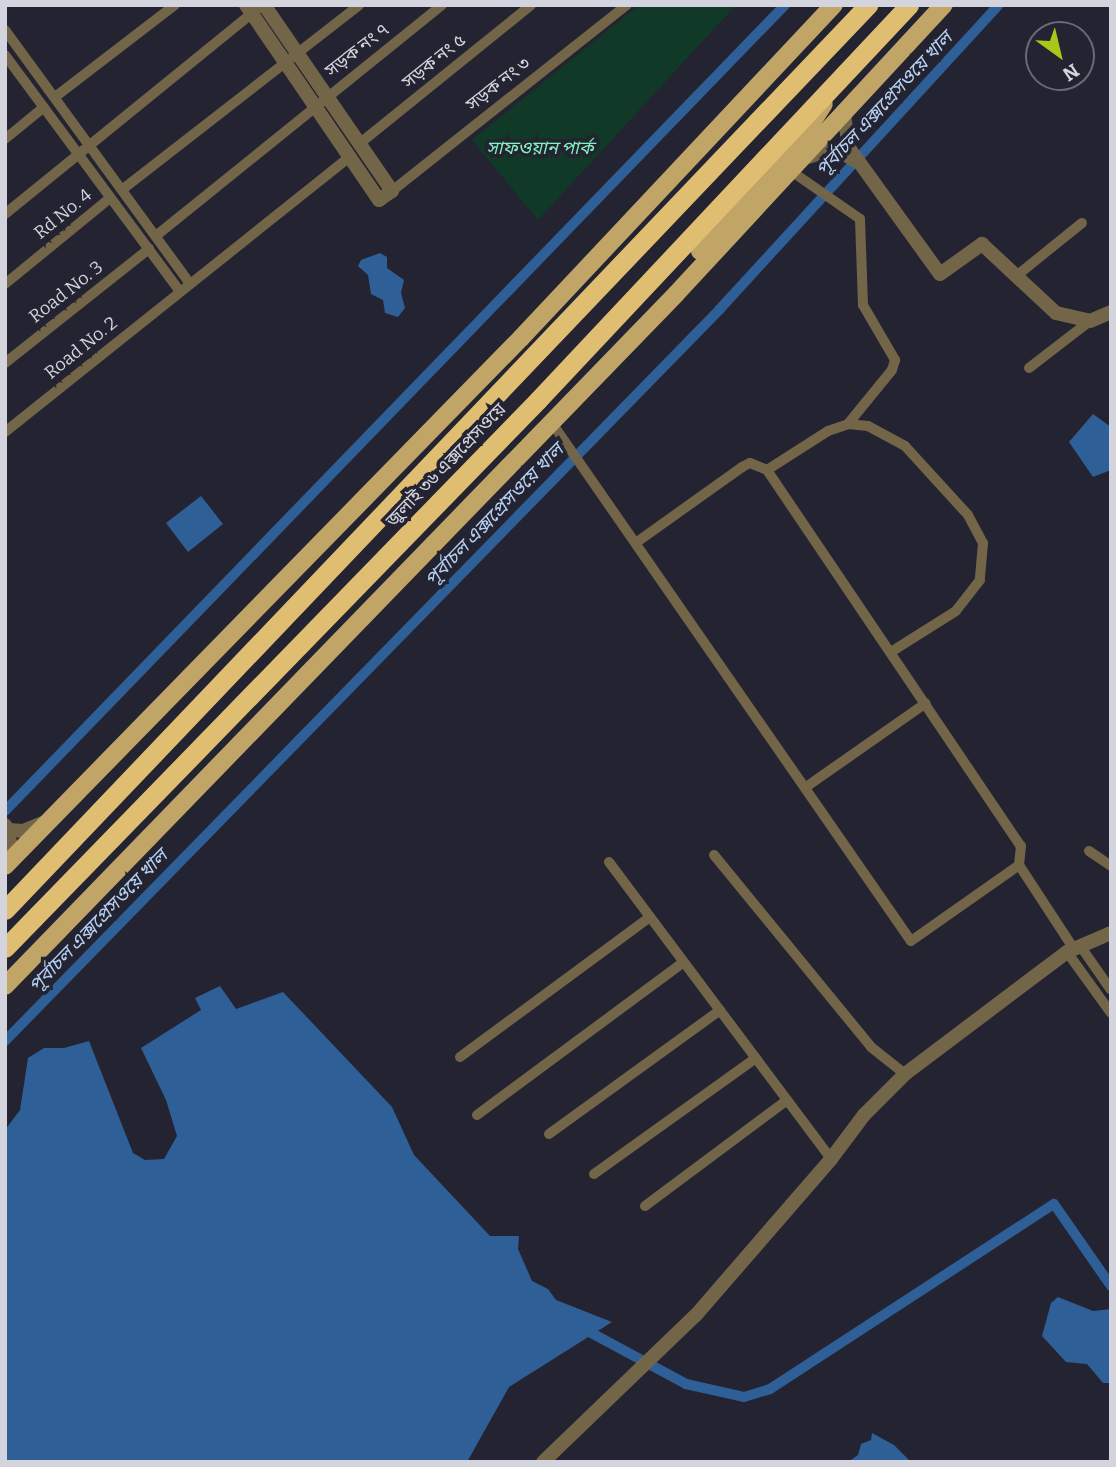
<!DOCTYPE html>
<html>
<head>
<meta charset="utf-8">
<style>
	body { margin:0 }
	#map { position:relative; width:1116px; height:1467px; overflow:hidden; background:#242332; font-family:Bitter,"Noto Sans Bengali",serif }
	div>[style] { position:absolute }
	.green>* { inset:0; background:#113927 }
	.water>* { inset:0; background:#2e6097 }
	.canal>* { height:10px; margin:-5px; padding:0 5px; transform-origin:5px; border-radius:5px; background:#2e6097 }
	.minor>* { height:10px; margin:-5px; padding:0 5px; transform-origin:5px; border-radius:5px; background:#736548 }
	.tertiary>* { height:14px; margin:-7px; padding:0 7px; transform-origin:7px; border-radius:7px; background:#736548 }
	.primary>* { height:18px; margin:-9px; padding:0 9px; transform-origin:9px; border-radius:9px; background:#c1a566 }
	.motorway>* { height:19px; margin:-9.5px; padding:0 9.5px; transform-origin:9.5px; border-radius:9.5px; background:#e0be71 }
	span { translate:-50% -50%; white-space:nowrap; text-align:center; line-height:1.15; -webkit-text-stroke:7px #242332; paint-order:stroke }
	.street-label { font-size:18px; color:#d4d4de }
	.park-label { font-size:18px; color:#7ff4bc; font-style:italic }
	.water-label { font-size:19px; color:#b6d1f1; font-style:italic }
	.frame { position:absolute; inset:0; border:7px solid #d4d4de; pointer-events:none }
	.north { position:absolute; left:1025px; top:21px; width:70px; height:70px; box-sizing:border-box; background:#242332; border:2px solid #6a6a77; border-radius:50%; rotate:146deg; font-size:19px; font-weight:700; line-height:28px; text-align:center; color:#d4d4de }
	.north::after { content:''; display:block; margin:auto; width:24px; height:32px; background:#a9c719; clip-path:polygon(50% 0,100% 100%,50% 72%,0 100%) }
</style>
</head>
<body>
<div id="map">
	<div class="green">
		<i style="clip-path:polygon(639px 5px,736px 5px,538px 220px,472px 140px)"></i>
	</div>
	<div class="water">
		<i style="clip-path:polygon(380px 253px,387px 257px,387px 268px,404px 280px,401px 293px,405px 308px,398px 317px,385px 313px,383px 300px,371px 294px,368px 275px,358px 266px,361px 260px)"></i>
		<i style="clip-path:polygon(1093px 414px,1111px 427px,1111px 470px,1093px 477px,1069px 442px)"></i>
		<i style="clip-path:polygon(201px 496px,223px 524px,188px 552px,166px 523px)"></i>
		<i style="clip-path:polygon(220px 986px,236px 1009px,283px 992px,392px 1107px,414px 1155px,490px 1236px,519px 1236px,518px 1249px,532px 1281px,548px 1289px,556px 1300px,612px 1322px,509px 1387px,467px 1462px,5px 1462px,5px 1130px,20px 1110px,28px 1058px,44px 1048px,64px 1048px,89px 1041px,133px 1153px,145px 1160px,164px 1159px,177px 1136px,166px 1100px,141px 1048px,201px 1010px,195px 998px)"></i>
		<i style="clip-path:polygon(1058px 1297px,1093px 1311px,1111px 1309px,1111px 1383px,1103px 1383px,1087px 1364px,1066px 1362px,1042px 1336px,1051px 1303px)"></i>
		<i style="clip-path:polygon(872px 1433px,894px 1445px,911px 1462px,848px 1462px,858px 1455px,861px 1444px,871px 1440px)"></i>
	</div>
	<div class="canal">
		<i style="left:5px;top:811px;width:1122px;rotate:-45.94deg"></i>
		<i style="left:5px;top:1041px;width:1022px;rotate:-45.67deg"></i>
		<i style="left:719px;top:310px;width:413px;rotate:-47.5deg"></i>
		<i style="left:584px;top:1329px;width:116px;rotate:28.3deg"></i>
		<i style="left:686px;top:1384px;width:59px;rotate:12.6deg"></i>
		<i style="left:744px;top:1397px;width:27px;rotate:-17deg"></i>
		<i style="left:770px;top:1389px;width:339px;rotate:-33.1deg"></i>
		<i style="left:1054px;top:1204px;width:100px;rotate:55.2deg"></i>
	</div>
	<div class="minor">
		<i style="left:5px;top:30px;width:314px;rotate:53.9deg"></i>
		<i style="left:5px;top:55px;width:292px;rotate:53.5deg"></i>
		<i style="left:55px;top:97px;width:151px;rotate:-37.5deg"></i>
		<i style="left:5px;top:139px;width:50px;rotate:-39.4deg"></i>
		<i style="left:359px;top:144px;width:221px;rotate:-38.9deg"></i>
		<i style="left:791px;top:171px;width:84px;rotate:34.8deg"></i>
		<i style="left:860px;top:219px;width:86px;rotate:88deg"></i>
		<i style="left:863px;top:305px;width:64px;rotate:59.8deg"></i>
		<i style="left:895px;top:360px;width:10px;rotate:107deg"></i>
		<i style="left:892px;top:370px;width:70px;rotate:129.2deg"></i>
		<i style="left:123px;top:189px;width:299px;rotate:-37.9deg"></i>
		<i style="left:392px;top:191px;width:300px;rotate:-38.4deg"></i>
		<i style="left:5px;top:214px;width:331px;rotate:-39.1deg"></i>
		<i style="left:157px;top:235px;width:366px;rotate:-38.9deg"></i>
		<i style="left:1015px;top:277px;width:86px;rotate:-38.9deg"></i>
		<i style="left:5px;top:284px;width:136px;rotate:-39.3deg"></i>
		<i style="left:5px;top:363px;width:184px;rotate:-38.4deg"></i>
		<i style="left:1029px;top:368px;width:77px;rotate:-37.6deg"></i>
		<i style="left:552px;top:423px;width:630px;rotate:55.28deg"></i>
		<i style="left:911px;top:941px;width:132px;rotate:-35.1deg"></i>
		<i style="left:1019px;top:865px;width:100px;rotate:56.8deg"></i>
		<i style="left:5px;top:432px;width:440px;rotate:-38.6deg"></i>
		<i style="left:767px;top:470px;width:72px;rotate:-32.6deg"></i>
		<i style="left:828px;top:431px;width:21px;rotate:-19deg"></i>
		<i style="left:848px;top:424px;width:20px;rotate:6deg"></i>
		<i style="left:868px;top:426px;width:42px;rotate:28.4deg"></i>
		<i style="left:905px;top:446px;width:93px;rotate:47.6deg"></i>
		<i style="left:968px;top:515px;width:32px;rotate:62deg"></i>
		<i style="left:983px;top:543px;width:37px;rotate:95deg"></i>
		<i style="left:980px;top:580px;width:39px;rotate:128deg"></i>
		<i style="left:956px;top:611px;width:77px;rotate:147.8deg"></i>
		<i style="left:637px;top:542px;width:129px;rotate:-35.5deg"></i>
		<i style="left:742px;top:467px;width:9px;rotate:-27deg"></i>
		<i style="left:750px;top:463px;width:18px;rotate:22deg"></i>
		<i style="left:767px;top:470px;width:454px;rotate:56deg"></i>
		<i style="left:1021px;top:846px;width:19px;rotate:96deg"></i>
		<i style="left:806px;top:787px;width:146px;rotate:-35deg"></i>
		<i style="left:1089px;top:851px;width:27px;rotate:34deg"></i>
		<i style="left:714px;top:855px;width:248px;rotate:50.7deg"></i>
		<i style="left:871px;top:1047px;width:43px;rotate:38.5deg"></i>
		<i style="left:609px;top:862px;width:371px;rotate:53.2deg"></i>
		<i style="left:1081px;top:947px;width:52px;rotate:55.1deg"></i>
		<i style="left:1067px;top:952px;width:75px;rotate:54.2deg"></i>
		<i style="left:460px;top:1057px;width:236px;rotate:-36.4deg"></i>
		<i style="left:477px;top:1115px;width:257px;rotate:-36.5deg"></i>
		<i style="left:549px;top:1134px;width:211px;rotate:-35.9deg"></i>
		<i style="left:594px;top:1174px;width:199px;rotate:-35.6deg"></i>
		<i style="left:645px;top:1206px;width:177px;rotate:-36.7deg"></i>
	</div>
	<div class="tertiary">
		<i style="left:246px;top:5px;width:236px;rotate:55.7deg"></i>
		<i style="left:379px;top:200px;width:16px;rotate:-35deg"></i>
		<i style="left:392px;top:191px;width:226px;rotate:-124.5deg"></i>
		<i style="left:844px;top:115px;width:33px;rotate:81deg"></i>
		<i style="left:849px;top:148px;width:155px;rotate:54.2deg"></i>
		<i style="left:940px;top:274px;width:52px;rotate:-35.5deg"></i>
		<i style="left:982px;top:244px;width:101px;rotate:43deg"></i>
		<i style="left:1056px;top:313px;width:35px;rotate:13deg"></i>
		<i style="left:1090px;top:321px;width:23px;rotate:-23deg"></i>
		<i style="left:804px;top:158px;width:25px;rotate:-16deg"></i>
		<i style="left:828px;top:151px;width:14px;rotate:8deg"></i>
		<i style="left:842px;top:153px;width:16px;rotate:30deg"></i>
		<i style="left:5px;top:825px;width:18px;rotate:74deg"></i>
		<i style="left:10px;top:842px;width:20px;rotate:105deg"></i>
		<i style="left:10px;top:830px;width:13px;rotate:4deg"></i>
		<i style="left:23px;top:831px;width:24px;rotate:-22deg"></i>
		<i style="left:543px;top:1462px;width:212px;rotate:-43.9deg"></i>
		<i style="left:696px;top:1315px;width:206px;rotate:-49.1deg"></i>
		<i style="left:831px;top:1159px;width:55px;rotate:-53.1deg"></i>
		<i style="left:864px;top:1115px;width:58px;rotate:-45deg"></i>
		<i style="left:905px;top:1074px;width:203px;rotate:-37deg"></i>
		<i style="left:1067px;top:952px;width:48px;rotate:-23.4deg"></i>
	</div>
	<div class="primary">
		<i style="left:700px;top:251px;width:154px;rotate:-48.2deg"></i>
		<i style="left:803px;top:136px;width:38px;rotate:-57deg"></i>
		<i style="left:5px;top:866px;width:738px;rotate:-45.66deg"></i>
		<i style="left:521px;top:338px;width:457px;rotate:-46.8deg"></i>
		<i style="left:5px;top:986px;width:964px;rotate:-45.88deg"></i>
		<i style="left:676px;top:294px;width:394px;rotate:-47.2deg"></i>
	</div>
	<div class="motorway">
		<i style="left:5px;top:910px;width:1251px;rotate:-46.36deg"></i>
		<i style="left:5px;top:948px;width:764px;rotate:-45.79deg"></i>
		<i style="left:538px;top:400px;width:542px;rotate:-46.79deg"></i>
	</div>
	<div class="street-label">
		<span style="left:357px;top:50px;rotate:-38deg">সড়ক নং ৭</span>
		<span style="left:434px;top:61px;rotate:-39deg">সড়ক নং ৫</span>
		<span style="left:498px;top:84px;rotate:-38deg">সড়ক নং ৩</span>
		<span style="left:63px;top:214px;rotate:-39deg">Rd No. 4</span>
		<span style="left:66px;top:292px;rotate:-38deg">Road No. 3</span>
		<span style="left:81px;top:348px;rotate:-39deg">Road No. 2</span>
		<span style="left:446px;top:465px;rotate:-46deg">জুলাই ৩৬ এক্সপ্রেসওয়ে</span>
	</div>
	<div class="park-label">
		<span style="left:540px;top:148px">সাফওয়ান পার্ক</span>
	</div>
	<div class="water-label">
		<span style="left:884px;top:104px;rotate:-47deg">পূর্বাচল এক্সপ্রেসওয়ে খাল</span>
		<span style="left:494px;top:515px;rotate:-46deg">পূর্বাচল এক্সপ্রেসওয়ে খাল</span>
		<span style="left:98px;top:921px;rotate:-46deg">পূর্বাচল এক্সপ্রেসওয়ে খাল</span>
	</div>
	<div class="frame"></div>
	<div class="north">N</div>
</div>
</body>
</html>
